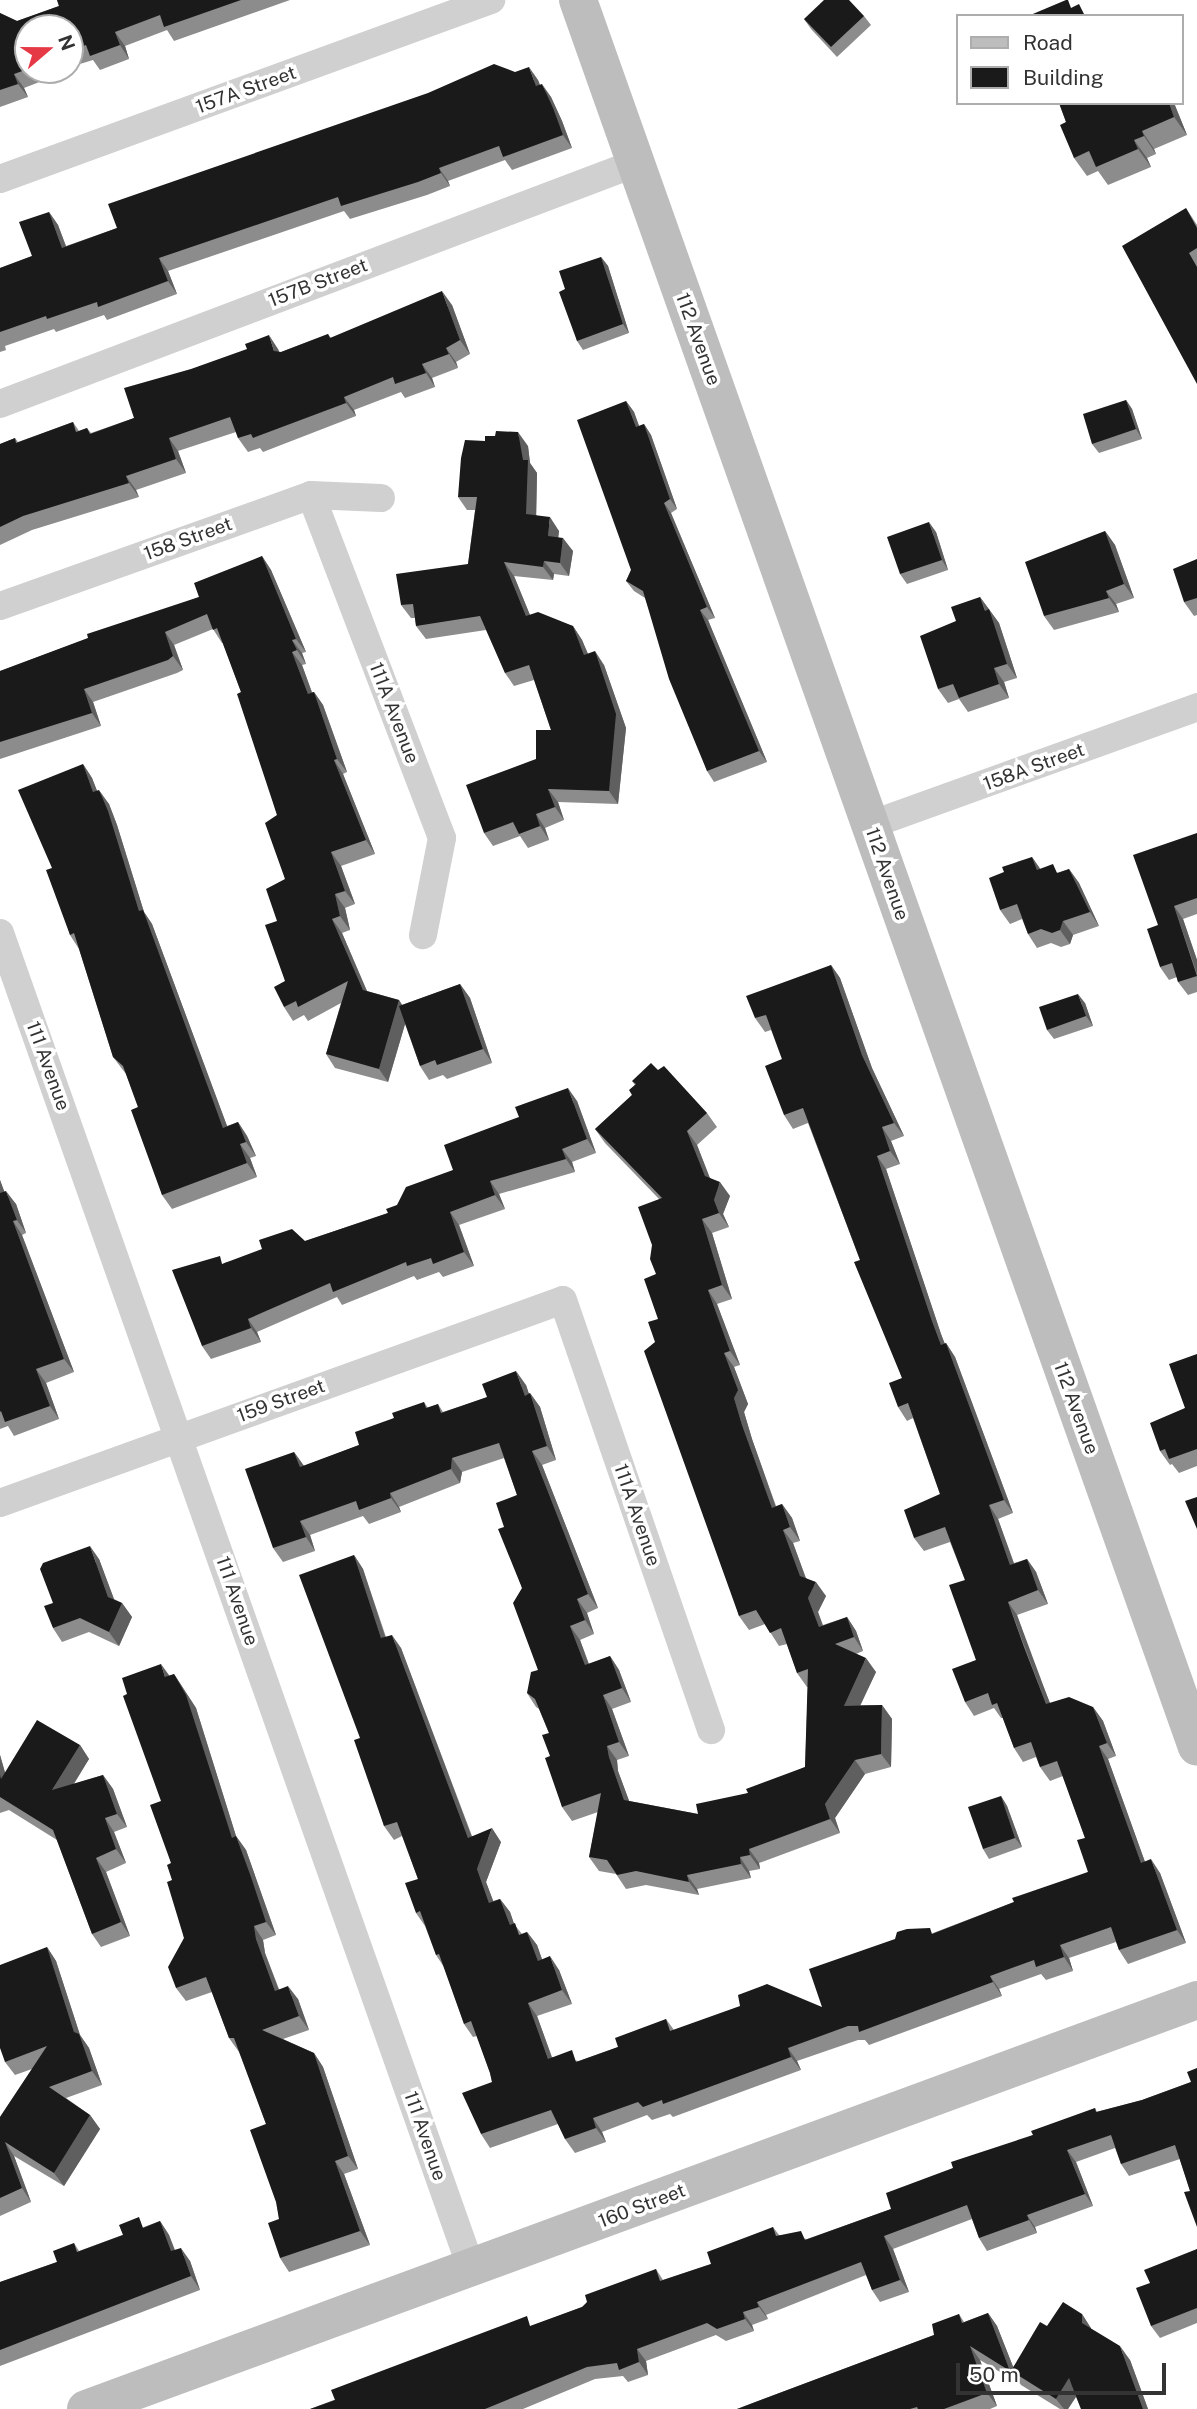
<!DOCTYPE html>
<html>
<head>
<meta charset="utf-8">
<style>
	body { margin:0 }
	#map { position:relative; width:1197px; height:2409px; overflow:hidden; background:#fff; font-family:"Public Sans",sans-serif }
	div>[style] { position:absolute }
	.street>* { height:28px; margin:-14px; padding:0 14px; transform-origin:14px; border-radius:14px; background:#d0d0d0 }
	.secondary>* { height:38px; margin:-19px; padding:0 19px; transform-origin:19px; border-radius:19px; background:#bdbdbd }
	.wall>* { inset:0; background:#8c8c8c }
	.shaded-wall>* { inset:0; background:#5f5f5f }
	.building>* { inset:0; background:#1a1a1a }
	span { translate:-50% -50%; white-space:nowrap; text-align:center; line-height:1.15; -webkit-text-stroke:7px #fff; paint-order:stroke }
	.street-label { font-size:19px; color:#333 }
	.legend { position:absolute; left:956px; top:14px; width:228px; height:91px; box-sizing:border-box; background:#fff; border:2px solid #adadad; margin:0; padding:9px 12px; list-style:none; font-size:21px; color:#333 }
	.legend li { display:flex; align-items:center; gap:14px; height:35px }
	.legend b { width:35px; border:2px solid #adadad }
	.north { position:absolute; left:14px; top:14px; width:70px; height:70px; box-sizing:border-box; background:#fff; border:2px solid #adadad; border-radius:50%; rotate:70deg; font-size:19px; font-weight:700; line-height:28px; text-align:center; color:#333 }
	.north::after { content:''; display:block; margin:auto; width:24px; height:32px; background:#e63946; clip-path:polygon(50% 0,100% 100%,50% 72%,0 100%) }
	.scale { position:absolute; left:956px; top:2363px; width:210px; height:32px; box-sizing:border-box; border:4px solid #333; border-top:0; padding-left:9px; font-size:21px; line-height:24px; white-space:nowrap; color:#333; -webkit-text-stroke:5px #fff; paint-order:stroke }
</style>
</head>
<body>
<div id="map">
	<div class="street">
		<i style="left:0;top:179px;width:523px;rotate:-20.03deg"></i>
		<i style="left:0;top:404px;width:680px;rotate:-20.75deg"></i>
		<i style="left:311px;top:495px;width:367px;rotate:69.1deg"></i>
		<i style="left:442px;top:838px;width:99px;rotate:101.1deg"></i>
		<i style="left:0;top:606px;width:330px;rotate:-19.6deg"></i>
		<i style="left:311px;top:495px;width:70px;rotate:2.5deg"></i>
		<i style="left:870px;top:825px;width:348px;rotate:-19.8deg"></i>
		<i style="left:0;top:933px;width:1418px;rotate:70.56deg"></i>
		<i style="left:0;top:1503px;width:598px;rotate:-19.83deg"></i>
		<i style="left:563px;top:1300px;width:455px;rotate:71deg"></i>
	</div>
	<div class="secondary">
		<i style="left:578px;top:0;width:1853px;rotate:70.49deg"></i>
		<i style="left:86px;top:2409px;width:1184px;rotate:-20.21deg"></i>
	</div>
	<div class="wall">
		<i style="clip-path:polygon(57px 0,290px 0,174px 41px,167px 30px,125px 46px,129px 59px,100px 70px,93px 60px,70px 67px,70px 28px,28px 28px,28px 70px,62px 70px,41px 77px,42px 81px,24px 88px,28px 97px,0 107px,0 13px,17px 21px,59px 6px)"></i>
		<i style="clip-path:polygon(864px 16px,871px 25px,837px 57px,811px 29px,804px 19px)"></i>
		<i style="clip-path:polygon(538px 80px,540px 85px,551px 97px,562px 121px,572px 148px,512px 170px,505px 160px,448px 181px,450px 186px,427px 195px,350px 219px,344px 211px,168px 271px,177px 294px,107px 320px,104px 315px,56px 332px,54px 329px,5px 346px,6px 350px,0 352px,0 268px,32px 256px,49px 212px,58px 225px,66px 246px)"></i>
		<i style="clip-path:polygon(1059px 103px,1174px 103px,1187px 135px,1154px 149px,1156px 154px,1147px 158px,1151px 167px,1108px 185px,1098px 171px,1087px 176px,1074px 158px,1066px 122px)"></i>
		<i style="clip-path:polygon(1186px 208px,1197px 225px,1197px 384px)"></i>
		<i style="clip-path:polygon(601px 257px,608px 266px,629px 333px,583px 350px,577px 341px,565px 289px)"></i>
		<i style="clip-path:polygon(452px 305px,470px 354px,456px 362px,458px 368px,432px 378px,435px 387px,405px 398px,401px 392px,354px 410px,356px 416px,263px 452px,260px 448px,248px 452px,238px 438px,236px 432px,178px 451px,186px 473px,136px 490px,139px 497px,32px 530px,0 545px,0 444px,15px 438px,18px 442px,73px 422px,79px 431px,87px 428px,91px 433px,134px 418px,278px 349px,279px 352px,281px 352px,328px 334px,331px 338px)"></i>
		<i style="clip-path:polygon(1126px 400px,1132px 409px,1142px 439px,1099px 453px,1092px 444px)"></i>
		<i style="clip-path:polygon(626px 401px,634px 412px,639px 426px,644px 424px,651px 435px,677px 509px,671px 513px,715px 618px,708px 620px,767px 762px,714px 782px,707px 771px,645px 598px,634px 591px,626px 581px,631px 570px)"></i>
		<i style="clip-path:polygon(528px 446px,530px 463px,537px 473px,536px 515px,559px 531px,558px 537px,573px 551px,569px 576px,554px 574px,553px 580px,514px 576px,530px 615px,573px 626px,582px 640px,588px 654px,604px 665px,626px 728px,618px 804px,558px 802px,564px 820px,545px 828px,549px 840px,528px 848px,520px 836px,493px 846px,484px 833px,536px 759px,551px 730px,534px 680px,514px 686px,505px 673px,486px 630px,426px 639px,416px 626px,415px 618px,411px 618px,401px 605px,468px 564px,475px 510px,467px 510px,458px 497px)"></i>
		<i style="clip-path:polygon(1105px 531px,1115px 545px,1134px 598px,1116px 604px,1119px 612px,1054px 630px,1044px 616px)"></i>
		<i style="clip-path:polygon(936px 532px,948px 570px,907px 584px,900px 574px)"></i>
		<i style="clip-path:polygon(262px 556px,271px 570px,306px 652px,302px 653px,306px 664px,302px 665px,312px 692px,314px 692px,323px 705px,347px 772px,343px 774px,375px 854px,341px 866px,355px 904px,345px 908px,350px 930px,342px 933px,367px 991px,399px 1000px,402px 1005px,460px 984px,470px 998px,492px 1063px,447px 1079px,443px 1075px,429px 1080px,420px 1066px,405px 1024px,388px 1082px,335px 1068px,326px 1054px,341px 1003px,308px 1021px,304px 1015px,293px 1021px,284px 1007px,285px 981px,277px 921px,285px 879px,277px 815px,241px 692px,223px 643px,222px 643px,213px 629px,174px 645px,183px 670px,177px 673px,93px 702px,101px 726px,0 759px,0 671px,199px 597px)"></i>
		<i style="clip-path:polygon(1197px 559px,1197px 615px,1194px 616px,1184px 602px)"></i>
		<i style="clip-path:polygon(980px 597px,999px 623px,1017px 678px,1004px 682px,1009px 698px,968px 712px,959px 699px,948px 703px,938px 689px,956px 621px)"></i>
		<i style="clip-path:polygon(83px 764px,92px 778px,97px 791px,109px 804px,117px 825px,144px 912px,152px 924px,227px 1126px,238px 1122px,247px 1136px,256px 1156px,250px 1158px,257px 1177px,172px 1209px,162px 1195px,138px 1107px,126px 1074px,113px 1057px,79px 949px,70px 935px,52px 868px)"></i>
		<i style="clip-path:polygon(1197px 833px,1197px 914px,1183px 919px,1197px 960px,1197px 992px,1188px 995px,1178px 982px,1177px 977px,1169px 980px,1160px 967px,1158px 925px)"></i>
		<i style="clip-path:polygon(1032px 857px,1040px 869px,1059px 873px,1069px 869px,1079px 883px,1099px 926px,1073px 935px,1070px 944px,1061px 947px,1051px 943px,1037px 948px,1028px 934px,1022px 919px,1010px 924px,1000px 910px,1004px 872px)"></i>
		<i style="clip-path:polygon(831px 965px,840px 978px,872px 1068px,904px 1136px,891px 1141px,900px 1164px,886px 1169px,941px 1334px,945px 1344px,946px 1343px,955px 1357px,1013px 1513px,998px 1519px,1014px 1563px,1027px 1559px,1036px 1572px,1048px 1604px,1017px 1615px,1033px 1661px,1050px 1703px,1093px 1707px,1103px 1721px,1116px 1756px,1108px 1759px,1145px 1862px,1160px 1873px,1186px 1943px,1128px 1964px,1119px 1950px,1116px 1942px,1069px 1958px,1073px 1971px,1046px 1980px,1041px 1974px,999px 1989px,1002px 1996px,869px 2045px,865px 2040px,858px 2040px,797px 2061px,801px 2070px,673px 2117px,670px 2114px,652px 2120px,647px 2115px,602px 2132px,606px 2142px,575px 2153px,565px 2139px,558px 2124px,490px 2148px,481px 2134px,492px 2082px,490px 2073px,477px 2036px,473px 2037px,464px 2024px,444px 1967px,436px 1955px,425px 1926px,416px 1913px,418px 1879px,402px 1836px,394px 1840px,384px 1826px,360px 1738px,354px 1555px,363px 1569px,386px 1637px,401px 1648px,472px 1836px,501px 1842px,486px 1882px,493px 1901px,500px 1899px,510px 1912px,514px 1924px,522px 1934px,527px 1932px,537px 1945px,542px 1959px,559px 1970px,572px 2004px,537px 2016px,552px 2057px,579px 2061px,618px 2047px,666px 2019px,674px 2030px,822px 2007px,933px 1933px,1014px 1902px,1088px 1872px,1085px 1838px,1063px 1776px,1050px 1781px,1040px 1767px,1036px 1757px,1023px 1762px,1014px 1748px,1003px 1718px,1001px 1718px,994px 1708px,974px 1716px,965px 1702px,976px 1660px,965px 1580px,950px 1542px,924px 1551px,914px 1538px,940px 1494px,913px 1418px,907px 1421px,898px 1407px,902px 1378px,860px 1260px,808px 1123px,793px 1129px,784px 1115px,782px 1059px,771px 1030px,765px 1032px,755px 1018px)"></i>
		<i style="clip-path:polygon(1085px 1003px,1093px 1026px,1054px 1039px,1047px 1030px)"></i>
		<i style="clip-path:polygon(632px 1081px,707px 1113px,717px 1127px,697px 1145px,710px 1178px,730px 1196px,723px 1214px,729px 1227px,712px 1233px,732px 1299px,717px 1304px,740px 1365px,734px 1367px,748px 1404px,744px 1412px,752px 1439px,776px 1506px,782px 1504px,792px 1518px,800px 1541px,793px 1543px,806px 1578px,826px 1596px,818px 1612px,823px 1625px,847px 1617px,856px 1631px,863px 1651px,856px 1654px,876px 1672px,860px 1705px,882px 1705px,892px 1719px,891px 1767px,865px 1774px,835px 1818px,840px 1833px,759px 1863px,760px 1869px,749px 1871px,751px 1878px,697px 1889px,699px 1895px,646px 1885px,626px 1889px,616px 1874px,599px 1871px,589px 1857px,598px 1812px,572px 1821px,562px 1807px,550px 1756px,549px 1733px,539px 1709px,536px 1707px,527px 1693px,538px 1670px,522px 1588px,504px 1527px,517px 1495px,504px 1458px,462px 1472px,460px 1483px,399px 1507px,401px 1512px,369px 1524px,363px 1516px,310px 1535px,315px 1551px,283px 1562px,273px 1548px,294px 1452px,304px 1466px,359px 1445px,394px 1418px,424px 1402px,428px 1408px,438px 1404px,443px 1412px,526px 1385px,529px 1394px,530px 1393px,540px 1407px,556px 1460px,542px 1465px,598px 1608px,587px 1613px,594px 1634px,580px 1640px,589px 1664px,610px 1656px,619px 1670px,631px 1702px,612px 1709px,629px 1756px,617px 1760px,618px 1771px,629px 1801px,698px 1814px,748px 1793px,805px 1767px,808px 1687px,807px 1687px,797px 1673px,787px 1644px,779px 1646px,765px 1624px,749px 1630px,739px 1616px,655px 1342px,658px 1319px,656px 1274px,659px 1199px,605px 1143px,595px 1129px,632px 1095px,635px 1085px)"></i>
		<i style="clip-path:polygon(577px 1101px,596px 1153px,572px 1162px,575px 1172px,499px 1194px,505px 1209px,459px 1225px,474px 1266px,443px 1277px,439px 1272px,417px 1280px,414px 1276px,342px 1305px,337px 1297px,257px 1332px,261px 1342px,211px 1359px,202px 1346px,224px 1263px,305px 1241px,388px 1213px,397px 1205px,453px 1170px)"></i>
		<i style="clip-path:polygon(0 1180px,4px 1192px,16px 1204px,26px 1233px,22px 1235px,74px 1372px,46px 1383px,59px 1419px,14px 1436px,8px 1426px,0 1429px)"></i>
		<i style="clip-path:polygon(1197px 1354px,1197px 1466px,1179px 1473px,1172px 1464px,1170px 1465px,1160px 1451px,1185px 1408px)"></i>
		<i style="clip-path:polygon(99px 1559px,114px 1599px,122px 1603px,132px 1617px,119px 1646px,89px 1632px,62px 1642px,53px 1628px,53px 1603px)"></i>
		<i style="clip-path:polygon(174px 1674px,196px 1708px,236px 1836px,246px 1850px,276px 1935px,263px 1940px,265px 1953px,279px 1989px,298px 1999px,309px 2030px,283px 2039px,314px 2053px,323px 2067px,358px 2169px,344px 2174px,370px 2245px,289px 2272px,280px 2258px,279px 2219px,266px 2124px,239px 2052px,229px 2038px,212px 1992px,186px 2001px,176px 1988px,184px 1938px,172px 1880px,171px 1863px,161px 1801px,169px 1676px)"></i>
		<i style="clip-path:polygon(80px 1745px,89px 1759px,74px 1784px,103px 1775px,113px 1789px,127px 1827px,114px 1832px,126px 1863px,106px 1872px,130px 1936px,101px 1947px,92px 1934px,57px 1840px,9px 1810px,0 1813px,0 1755px,5px 1773px)"></i>
		<i style="clip-path:polygon(1001px 1796px,1007px 1806px,1022px 1847px,989px 1859px,983px 1849px)"></i>
		<i style="clip-path:polygon(47px 1947px,56px 1961px,80px 2035px,89px 2048px,102px 2085px,66px 2098px,90px 2115px,100px 2129px,64px 2186px,14px 2156px,31px 2202px,0 2216px,0 2117px,32px 2069px,15px 2075px,5px 2062px)"></i>
		<i style="clip-path:polygon(1197px 2068px,1190px 2191px,1180px 2159px,1129px 2176px,1121px 2164px,1115px 2148px,1076px 2162px,1093px 2206px,1035px 2227px,1037px 2233px,987px 2251px,979px 2238px,972px 2219px,893px 2249px,909px 2292px,880px 2302px,872px 2290px,866px 2275px,766px 2315px,768px 2319px,752px 2325px,754px 2331px,726px 2341px,716px 2335px,646px 2361px,648px 2375px,628px 2382px,623px 2376px,595px 2379px,523px 2409px,310px 2409px,582px 2307px,656px 2269px,663px 2280px,711px 2264px,773px 2227px,779px 2235px,807px 2239px,891px 2209px,953px 2168px,1033px 2135px,1095px 2108px,1097px 2112px,1142px 2100px,1191px 2082px)"></i>
		<i style="clip-path:polygon(160px 2221px,169px 2235px,175px 2250px,190px 2261px,200px 2290px,0 2366px,0 2282px,57px 2262px,74px 2243px,79px 2251px)"></i>
		<i style="clip-path:polygon(1197px 2249px,1197px 2323px,1160px 2338px,1151px 2326px,1150px 2283px)"></i>
		<i style="clip-path:polygon(988px 2313px,997px 2326px,1013px 2367px,1047px 2326px,1082px 2314px,1091px 2329px,1130px 2360px,1148px 2409px,1081px 2409px,1076px 2397px,1068px 2409px,1060px 2409px,1021px 2385px,1019px 2382px,1020px 2384px,980px 2360px,997px 2406px,990px 2409px,737px 2409px,934px 2335px,959px 2314px,964px 2322px)"></i>
	</div>
	<div class="shaded-wall">
		<i style="clip-path:polygon(115px 32px,125px 46px,129px 59px,120px 45px)"></i>
		<i style="clip-path:polygon(529px 67px,538px 80px,545px 99px,536px 86px)"></i>
		<i style="clip-path:polygon(14px 74px,24px 88px,28px 97px,18px 84px)"></i>
		<i style="clip-path:polygon(542px 84px,551px 97px,562px 121px,572px 148px,563px 135px)"></i>
		<i style="clip-path:polygon(1169px 103px,1174px 103px,1187px 135px,1174px 117px)"></i>
		<i style="clip-path:polygon(1142px 131px,1154px 149px,1156px 154px,1144px 136px)"></i>
		<i style="clip-path:polygon(1134px 140px,1147px 158px,1151px 167px,1138px 149px)"></i>
		<i style="clip-path:polygon(439px 168px,448px 181px,450px 186px,441px 173px)"></i>
		<i style="clip-path:polygon(49px 212px,58px 225px,71px 260px,62px 248px)"></i>
		<i style="clip-path:polygon(601px 257px,608px 266px,629px 333px,623px 324px)"></i>
		<i style="clip-path:polygon(159px 258px,168px 271px,177px 294px,168px 281px)"></i>
		<i style="clip-path:polygon(442px 291px,452px 305px,470px 354px,460px 340px)"></i>
		<i style="clip-path:polygon(269px 335px,278px 349px,284px 365px,274px 351px)"></i>
		<i style="clip-path:polygon(446px 348px,456px 362px,458px 368px,449px 354px)"></i>
		<i style="clip-path:polygon(422px 364px,432px 378px,435px 387px,426px 373px)"></i>
		<i style="clip-path:polygon(344px 397px,354px 410px,356px 416px,346px 403px)"></i>
		<i style="clip-path:polygon(1126px 400px,1132px 409px,1142px 439px,1136px 429px)"></i>
		<i style="clip-path:polygon(626px 401px,634px 412px,643px 437px,636px 427px)"></i>
		<i style="clip-path:polygon(644px 424px,651px 435px,677px 509px,670px 499px)"></i>
		<i style="clip-path:polygon(518px 432px,528px 446px,530px 463px,537px 473px,536px 527px,526px 514px)"></i>
		<i style="clip-path:polygon(169px 438px,178px 451px,186px 473px,176px 459px)"></i>
		<i style="clip-path:polygon(126px 476px,136px 490px,139px 497px,129px 483px)"></i>
		<i style="clip-path:polygon(664px 503px,671px 513px,715px 618px,707px 607px)"></i>
		<i style="clip-path:polygon(550px 517px,559px 531px,557px 549px,548px 536px)"></i>
		<i style="clip-path:polygon(929px 522px,936px 532px,948px 570px,942px 560px)"></i>
		<i style="clip-path:polygon(1105px 531px,1115px 545px,1134px 598px,1124px 584px)"></i>
		<i style="clip-path:polygon(563px 538px,573px 551px,569px 576px,560px 563px)"></i>
		<i style="clip-path:polygon(262px 556px,271px 570px,306px 652px,296px 639px)"></i>
		<i style="clip-path:polygon(544px 561px,554px 574px,553px 580px,543px 567px)"></i>
		<i style="clip-path:polygon(504px 562px,514px 576px,536px 630px,526px 616px)"></i>
		<i style="clip-path:polygon(1106px 591px,1116px 604px,1119px 612px,1109px 598px)"></i>
		<i style="clip-path:polygon(980px 597px,999px 623px,1017px 678px,1007px 664px)"></i>
		<i style="clip-path:polygon(700px 610px,708px 620px,767px 762px,759px 751px)"></i>
		<i style="clip-path:polygon(573px 626px,582px 640px,594px 668px,584px 655px)"></i>
		<i style="clip-path:polygon(165px 632px,174px 645px,183px 670px,173px 656px)"></i>
		<i style="clip-path:polygon(292px 640px,302px 653px,306px 664px,297px 650px)"></i>
		<i style="clip-path:polygon(595px 651px,604px 665px,626px 728px,618px 804px,609px 791px)"></i>
		<i style="clip-path:polygon(292px 652px,302px 665px,317px 707px,308px 694px)"></i>
		<i style="clip-path:polygon(994px 668px,1004px 682px,1009px 698px,999px 684px)"></i>
		<i style="clip-path:polygon(84px 689px,93px 702px,101px 726px,92px 713px)"></i>
		<i style="clip-path:polygon(314px 692px,323px 705px,347px 772px,337px 759px)"></i>
		<i style="clip-path:polygon(334px 760px,343px 774px,375px 854px,366px 840px)"></i>
		<i style="clip-path:polygon(83px 764px,92px 778px,103px 806px,93px 792px)"></i>
		<i style="clip-path:polygon(548px 789px,558px 802px,564px 820px,555px 807px)"></i>
		<i style="clip-path:polygon(99px 790px,109px 804px,117px 825px,144px 912px,152px 924px,233px 1142px,223px 1128px,139px 911px)"></i>
		<i style="clip-path:polygon(536px 814px,545px 828px,549px 840px,540px 826px)"></i>
		<i style="clip-path:polygon(331px 852px,341px 866px,355px 904px,345px 891px)"></i>
		<i style="clip-path:polygon(1032px 857px,1041px 870px,1037px 870px)"></i>
		<i style="clip-path:polygon(1069px 869px,1079px 883px,1099px 926px,1090px 912px)"></i>
		<i style="clip-path:polygon(335px 894px,345px 908px,350px 930px,340px 916px)"></i>
		<i style="clip-path:polygon(1174px 906px,1183px 919px,1197px 960px,1197px 974px)"></i>
		<i style="clip-path:polygon(332px 919px,342px 933px,372px 1003px,363px 990px)"></i>
		<i style="clip-path:polygon(1063px 921px,1073px 935px,1070px 944px,1060px 930px)"></i>
		<i style="clip-path:polygon(831px 965px,840px 978px,872px 1068px,904px 1136px,894px 1123px,862px 1055px)"></i>
		<i style="clip-path:polygon(460px 984px,470px 998px,492px 1063px,483px 1049px)"></i>
		<i style="clip-path:polygon(1078px 994px,1085px 1003px,1093px 1026px,1086px 1016px)"></i>
		<i style="clip-path:polygon(399px 1000px,408px 1014px,388px 1082px,379px 1069px)"></i>
		<i style="clip-path:polygon(568px 1088px,577px 1101px,596px 1153px,587px 1139px)"></i>
		<i style="clip-path:polygon(238px 1122px,247px 1136px,256px 1156px,246px 1142px)"></i>
		<i style="clip-path:polygon(882px 1127px,891px 1141px,900px 1164px,890px 1151px)"></i>
		<i style="clip-path:polygon(687px 1131px,697px 1145px,714px 1189px,705px 1176px)"></i>
		<i style="clip-path:polygon(240px 1144px,250px 1158px,257px 1177px,247px 1163px)"></i>
		<i style="clip-path:polygon(562px 1149px,572px 1162px,575px 1172px,566px 1159px)"></i>
		<i style="clip-path:polygon(877px 1156px,886px 1169px,941px 1334px,950px 1358px,941px 1345px,932px 1321px)"></i>
		<i style="clip-path:polygon(0 1180px,10px 1206px,0 1193px)"></i>
		<i style="clip-path:polygon(490px 1181px,499px 1194px,505px 1209px,495px 1195px)"></i>
		<i style="clip-path:polygon(720px 1182px,730px 1196px,723px 1214px,729px 1227px,719px 1213px,714px 1200px)"></i>
		<i style="clip-path:polygon(6px 1191px,16px 1204px,26px 1233px,17px 1220px)"></i>
		<i style="clip-path:polygon(450px 1212px,459px 1225px,474px 1266px,464px 1252px)"></i>
		<i style="clip-path:polygon(702px 1219px,712px 1233px,732px 1299px,722px 1285px)"></i>
		<i style="clip-path:polygon(13px 1221px,22px 1235px,74px 1372px,64px 1359px)"></i>
		<i style="clip-path:polygon(708px 1290px,717px 1304px,740px 1365px,730px 1351px)"></i>
		<i style="clip-path:polygon(248px 1319px,257px 1332px,261px 1342px,251px 1328px)"></i>
		<i style="clip-path:polygon(946px 1343px,955px 1357px,1013px 1513px,1004px 1500px)"></i>
		<i style="clip-path:polygon(724px 1353px,734px 1367px,748px 1404px,744px 1412px,752px 1439px,781px 1522px,772px 1508px,742px 1425px,734px 1398px)"></i>
		<i style="clip-path:polygon(36px 1369px,46px 1383px,59px 1419px,50px 1406px)"></i>
		<i style="clip-path:polygon(516px 1371px,526px 1385px,534px 1409px,525px 1396px)"></i>
		<i style="clip-path:polygon(530px 1393px,540px 1407px,556px 1460px,547px 1446px)"></i>
		<i style="clip-path:polygon(532px 1451px,542px 1465px,598px 1608px,588px 1594px)"></i>
		<i style="clip-path:polygon(294px 1452px,304px 1466px,300px 1467px)"></i>
		<i style="clip-path:polygon(452px 1458px,462px 1472px,460px 1483px,451px 1469px)"></i>
		<i style="clip-path:polygon(390px 1493px,399px 1507px,401px 1512px,391px 1498px)"></i>
		<i style="clip-path:polygon(782px 1504px,792px 1518px,800px 1541px,790px 1527px)"></i>
		<i style="clip-path:polygon(989px 1505px,998px 1519px,1019px 1578px,1010px 1565px)"></i>
		<i style="clip-path:polygon(300px 1521px,310px 1535px,315px 1551px,306px 1537px)"></i>
		<i style="clip-path:polygon(783px 1530px,793px 1543px,810px 1590px,800px 1576px)"></i>
		<i style="clip-path:polygon(90px 1546px,99px 1559px,118px 1610px,108px 1597px)"></i>
		<i style="clip-path:polygon(354px 1555px,363px 1569px,390px 1652px,381px 1638px)"></i>
		<i style="clip-path:polygon(1027px 1559px,1036px 1572px,1048px 1604px,1038px 1590px)"></i>
		<i style="clip-path:polygon(816px 1582px,826px 1596px,818px 1612px,828px 1641px,819px 1627px,808px 1598px)"></i>
		<i style="clip-path:polygon(577px 1599px,587px 1613px,594px 1634px,585px 1620px)"></i>
		<i style="clip-path:polygon(1008px 1602px,1017px 1615px,1055px 1717px,1046px 1704px)"></i>
		<i style="clip-path:polygon(122px 1603px,132px 1617px,119px 1646px,109px 1632px)"></i>
		<i style="clip-path:polygon(847px 1617px,856px 1631px,863px 1651px,854px 1637px)"></i>
		<i style="clip-path:polygon(570px 1626px,580px 1640px,594px 1679px,585px 1665px)"></i>
		<i style="clip-path:polygon(392px 1635px,401px 1648px,477px 1851px,468px 1838px)"></i>
		<i style="clip-path:polygon(610px 1656px,619px 1670px,631px 1702px,622px 1688px)"></i>
		<i style="clip-path:polygon(866px 1658px,876px 1672px,854px 1719px,844px 1706px)"></i>
		<i style="clip-path:polygon(161px 1664px,171px 1678px,165px 1677px)"></i>
		<i style="clip-path:polygon(174px 1674px,196px 1708px,241px 1852px,232px 1838px)"></i>
		<i style="clip-path:polygon(603px 1695px,612px 1709px,629px 1756px,619px 1742px)"></i>
		<i style="clip-path:polygon(882px 1705px,892px 1719px,891px 1767px,881px 1754px)"></i>
		<i style="clip-path:polygon(1093px 1707px,1103px 1721px,1116px 1756px,1107px 1743px)"></i>
		<i style="clip-path:polygon(80px 1745px,89px 1759px,61px 1804px,52px 1790px)"></i>
		<i style="clip-path:polygon(607px 1746px,617px 1760px,618px 1771px,634px 1814px,624px 1800px,609px 1757px)"></i>
		<i style="clip-path:polygon(1099px 1746px,1108px 1759px,1150px 1876px,1141px 1863px)"></i>
		<i style="clip-path:polygon(0 1755px,11px 1793px,1px 1779px,0 1774px)"></i>
		<i style="clip-path:polygon(855px 1760px,865px 1774px,835px 1818px,840px 1833px,830px 1819px,825px 1804px)"></i>
		<i style="clip-path:polygon(103px 1775px,113px 1789px,127px 1827px,117px 1814px)"></i>
		<i style="clip-path:polygon(1001px 1796px,1007px 1806px,1022px 1847px,1015px 1838px)"></i>
		<i style="clip-path:polygon(105px 1818px,114px 1832px,126px 1863px,116px 1849px)"></i>
		<i style="clip-path:polygon(492px 1828px,501px 1842px,486px 1882px,499px 1916px,489px 1903px,477px 1869px)"></i>
		<i style="clip-path:polygon(236px 1836px,246px 1850px,276px 1935px,266px 1922px)"></i>
		<i style="clip-path:polygon(749px 1849px,759px 1863px,760px 1869px,750px 1855px)"></i>
		<i style="clip-path:polygon(740px 1857px,749px 1871px,751px 1878px,741px 1864px)"></i>
		<i style="clip-path:polygon(96px 1858px,106px 1872px,130px 1936px,121px 1922px)"></i>
		<i style="clip-path:polygon(1151px 1859px,1160px 1873px,1186px 1943px,1177px 1930px)"></i>
		<i style="clip-path:polygon(687px 1875px,697px 1889px,699px 1895px,689px 1882px)"></i>
		<i style="clip-path:polygon(500px 1899px,510px 1912px,519px 1938px,510px 1925px)"></i>
		<i style="clip-path:polygon(254px 1926px,263px 1940px,265px 1953px,284px 2004px,275px 1991px,256px 1939px)"></i>
		<i style="clip-path:polygon(527px 1932px,537px 1945px,547px 1974px,538px 1961px)"></i>
		<i style="clip-path:polygon(1060px 1945px,1069px 1958px,1073px 1971px,1064px 1957px)"></i>
		<i style="clip-path:polygon(47px 1947px,56px 1961px,80px 2035px,89px 2048px,102px 2085px,92px 2071px,74px 2032px)"></i>
		<i style="clip-path:polygon(550px 1956px,559px 1970px,572px 2004px,562px 1990px)"></i>
		<i style="clip-path:polygon(990px 1976px,999px 1989px,1002px 1996px,993px 1982px)"></i>
		<i style="clip-path:polygon(288px 1986px,298px 1999px,309px 2030px,299px 2016px)"></i>
		<i style="clip-path:polygon(528px 2003px,537px 2016px,557px 2072px,548px 2059px)"></i>
		<i style="clip-path:polygon(788px 2048px,797px 2061px,801px 2070px,791px 2057px)"></i>
		<i style="clip-path:polygon(314px 2053px,323px 2067px,358px 2169px,348px 2156px)"></i>
		<i style="clip-path:polygon(90px 2115px,100px 2129px,64px 2186px,54px 2173px)"></i>
		<i style="clip-path:polygon(593px 2118px,602px 2132px,606px 2142px,596px 2128px)"></i>
		<i style="clip-path:polygon(5px 2142px,14px 2156px,31px 2202px,22px 2188px)"></i>
		<i style="clip-path:polygon(1067px 2150px,1076px 2162px,1093px 2206px,1085px 2194px)"></i>
		<i style="clip-path:polygon(335px 2161px,344px 2174px,370px 2245px,360px 2231px)"></i>
		<i style="clip-path:polygon(1027px 2215px,1035px 2227px,1037px 2233px,1029px 2220px)"></i>
		<i style="clip-path:polygon(160px 2221px,169px 2235px,180px 2265px,171px 2251px)"></i>
		<i style="clip-path:polygon(884px 2236px,893px 2249px,909px 2292px,900px 2280px)"></i>
		<i style="clip-path:polygon(181px 2248px,190px 2261px,200px 2290px,191px 2276px)"></i>
		<i style="clip-path:polygon(757px 2302px,766px 2315px,768px 2319px,759px 2307px)"></i>
		<i style="clip-path:polygon(743px 2312px,752px 2325px,754px 2331px,745px 2319px)"></i>
		<i style="clip-path:polygon(988px 2313px,997px 2326px,1016px 2374px,1011px 2371px,1020px 2384px,1010px 2371px)"></i>
		<i style="clip-path:polygon(1082px 2314px,1091px 2328px,1091px 2337px,1082px 2323px)"></i>
		<i style="clip-path:polygon(970px 2346px,980px 2360px,997px 2406px,987px 2393px)"></i>
		<i style="clip-path:polygon(1120px 2346px,1130px 2360px,1148px 2409px,1143px 2409px)"></i>
		<i style="clip-path:polygon(637px 2349px,646px 2361px,648px 2375px,639px 2362px)"></i>
		<i style="clip-path:polygon(1069px 2378px,1079px 2392px,1068px 2409px,1064px 2409px,1056px 2399px)"></i>
	</div>
	<div class="building">
		<i style="clip-path:polygon(57px 0,241px 0,164px 27px,160px 15px,115px 32px,120px 45px,90px 56px,86px 45px,70px 50px,70px 28px,28px 28px,28px 69px,14px 74px,18px 84px,0 90px,0 13px,17px 21px,59px 6px)"></i>
		<i style="clip-path:polygon(824px 0,849px 0,864px 16px,831px 47px,804px 19px)"></i>
		<i style="clip-path:polygon(1066px 0,1068px 0,1071px 8px,1079px 4px,1085px 16px,1028px 16px)"></i>
		<i style="clip-path:polygon(494px 64px,515px 72px,529px 67px,536px 86px,542px 84px,553px 108px,563px 135px,503px 157px,499px 146px,439px 168px,441px 173px,418px 182px,341px 206px,338px 197px,159px 258px,168px 281px,98px 307px,97px 302px,47px 319px,46px 316px,0 332px,0 268px,32px 256px,19px 222px,49px 212px,62px 248px,117px 228px,108px 204px,428px 93px)"></i>
		<i style="clip-path:polygon(1059px 103px,1169px 103px,1174px 117px,1142px 131px,1144px 136px,1134px 140px,1138px 149px,1096px 167px,1089px 151px,1074px 158px,1060px 125px,1066px 122px)"></i>
		<i style="clip-path:polygon(1186px 208px,1197px 228px,1197px 248px,1189px 253px,1197px 267px,1197px 384px,1122px 246px)"></i>
		<i style="clip-path:polygon(601px 257px,623px 324px,577px 341px,559px 292px,565px 289px,559px 271px)"></i>
		<i style="clip-path:polygon(442px 291px,460px 340px,446px 348px,449px 354px,422px 364px,426px 373px,395px 384px,393px 377px,344px 397px,346px 403px,253px 438px,251px 434px,238px 438px,230px 417px,169px 438px,176px 459px,126px 476px,129px 483px,23px 516px,0 527px,0 444px,15px 438px,16px 443px,73px 422px,76px 432px,87px 428px,90px 434px,134px 418px,124px 388px,191px 369px,247px 349px,245px 344px,269px 335px,274px 351px,281px 352px,328px 334px,330px 338px)"></i>
		<i style="clip-path:polygon(1126px 400px,1136px 429px,1092px 444px,1083px 414px)"></i>
		<i style="clip-path:polygon(626px 401px,636px 427px,644px 424px,670px 499px,664px 503px,707px 607px,700px 610px,759px 751px,707px 771px,669px 679px,643px 591px,626px 581px,631px 570px,577px 420px)"></i>
		<i style="clip-path:polygon(496px 431px,518px 432px,523px 460px,528px 460px,526px 514px,550px 517px,548px 536px,563px 538px,560px 563px,544px 561px,543px 567px,504px 562px,526px 616px,538px 612px,573px 626px,584px 655px,595px 651px,616px 714px,609px 791px,548px 789px,555px 807px,536px 814px,540px 826px,519px 834px,513px 822px,484px 833px,466px 785px,536px 759px,536px 730px,551px 730px,529px 665px,505px 673px,480px 616px,416px 626px,413px 604px,401px 605px,396px 574px,468px 564px,477px 497px,458px 497px,461px 458px,465px 440px,485px 441px,485px 436px,495px 436px)"></i>
		<i style="clip-path:polygon(929px 522px,942px 560px,900px 574px,887px 537px)"></i>
		<i style="clip-path:polygon(1105px 531px,1124px 584px,1106px 591px,1109px 598px,1044px 616px,1025px 562px)"></i>
		<i style="clip-path:polygon(262px 556px,296px 639px,292px 640px,297px 650px,292px 652px,308px 694px,314px 692px,337px 759px,334px 760px,366px 840px,331px 852px,345px 891px,335px 894px,340px 916px,332px 919px,363px 990px,399px 1000px,379px 1069px,326px 1054px,348px 981px,298px 1007px,296px 1001px,284px 1007px,274px 987px,285px 981px,265px 925px,277px 921px,266px 889px,285px 879px,265px 823px,277px 815px,237px 694px,241px 692px,217px 628px,213px 630px,207px 614px,165px 632px,173px 656px,168px 660px,84px 689px,92px 713px,0 742px,0 671px,88px 638px,87px 634px,199px 597px,194px 583px)"></i>
		<i style="clip-path:polygon(1197px 559px,1197px 598px,1184px 602px,1173px 569px)"></i>
		<i style="clip-path:polygon(980px 597px,985px 611px,989px 609px,1007px 664px,994px 668px,999px 684px,959px 698px,953px 684px,938px 689px,920px 636px,956px 621px,951px 607px)"></i>
		<i style="clip-path:polygon(83px 764px,93px 792px,99px 790px,108px 811px,139px 911px,143px 910px,223px 1128px,238px 1122px,246px 1142px,240px 1144px,247px 1163px,162px 1195px,131px 1110px,138px 1107px,123px 1066px,113px 1057px,74px 933px,70px 935px,46px 870px,52px 868px,18px 790px)"></i>
		<i style="clip-path:polygon(1197px 833px,1197px 898px,1174px 906px,1197px 976px,1178px 982px,1172px 963px,1160px 967px,1147px 929px,1158px 925px,1133px 855px)"></i>
		<i style="clip-path:polygon(1032px 857px,1037px 870px,1053px 864px,1057px 873px,1069px 869px,1090px 912px,1063px 921px,1060px 930px,1052px 933px,1041px 929px,1028px 934px,1017px 904px,1000px 910px,989px 878px,1004px 872px,1002px 867px)"></i>
		<i style="clip-path:polygon(831px 965px,862px 1055px,894px 1123px,882px 1127px,890px 1151px,877px 1156px,932px 1321px,941px 1345px,946px 1343px,1004px 1500px,989px 1505px,1010px 1565px,1027px 1559px,1038px 1590px,1008px 1602px,1024px 1647px,1046px 1704px,1069px 1697px,1093px 1707px,1107px 1743px,1099px 1746px,1141px 1863px,1151px 1859px,1177px 1930px,1119px 1950px,1111px 1927px,1060px 1945px,1064px 1957px,1036px 1967px,1034px 1960px,990px 1976px,993px 1982px,859px 2032px,858px 2026px,848px 2026px,788px 2048px,791px 2057px,663px 2104px,662px 2100px,643px 2107px,638px 2102px,593px 2118px,596px 2128px,565px 2139px,551px 2110px,481px 2134px,462px 2093px,492px 2082px,490px 2073px,471px 2021px,464px 2024px,439px 1954px,436px 1955px,420px 1911px,416px 1913px,405px 1883px,418px 1879px,397px 1822px,384px 1826px,354px 1740px,360px 1738px,299px 1575px,354px 1555px,381px 1638px,392px 1635px,468px 1838px,492px 1828px,477px 1869px,489px 1903px,500px 1899px,510px 1925px,515px 1923px,519px 1935px,527px 1932px,538px 1961px,550px 1956px,562px 1990px,528px 2003px,548px 2059px,572px 2050px,576px 2062px,618px 2047px,615px 2038px,666px 2019px,670px 2031px,740px 2006px,738px 1995px,767px 1984px,822px 2007px,809px 1969px,895px 1939px,897px 1932px,907px 1929px,930px 1928px,932px 1934px,1014px 1902px,1012px 1898px,1088px 1872px,1077px 1840px,1085px 1838px,1057px 1761px,1040px 1767px,1031px 1742px,1014px 1748px,997px 1703px,992px 1705px,988px 1693px,965px 1702px,952px 1669px,976px 1660px,949px 1585px,965px 1580px,945px 1527px,914px 1538px,904px 1510px,940px 1494px,908px 1403px,898px 1407px,889px 1383px,902px 1378px,854px 1262px,860px 1260px,803px 1108px,784px 1115px,765px 1066px,782px 1059px,766px 1015px,755px 1018px,746px 996px)"></i>
		<i style="clip-path:polygon(460px 984px,483px 1049px,437px 1065px,435px 1060px,420px 1066px,399px 1006px)"></i>
		<i style="clip-path:polygon(1078px 994px,1086px 1016px,1047px 1030px,1039px 1007px)"></i>
		<i style="clip-path:polygon(651px 1063px,658px 1070px,664px 1066px,707px 1113px,687px 1131px,705px 1176px,720px 1182px,714px 1200px,719px 1213px,702px 1219px,722px 1285px,708px 1290px,730px 1351px,724px 1353px,738px 1390px,734px 1398px,742px 1425px,772px 1508px,782px 1504px,790px 1527px,783px 1530px,800px 1576px,816px 1582px,808px 1598px,819px 1627px,847px 1617px,854px 1637px,835px 1644px,866px 1658px,844px 1706px,882px 1705px,881px 1754px,855px 1760px,825px 1804px,830px 1819px,749px 1849px,750px 1855px,740px 1857px,741px 1864px,687px 1875px,689px 1882px,636px 1871px,617px 1875px,607px 1860px,589px 1857px,601px 1793px,562px 1807px,545px 1758px,550px 1756px,542px 1735px,549px 1733px,535px 1699px,527px 1693px,531px 1672px,538px 1670px,513px 1603px,522px 1588px,498px 1529px,504px 1527px,496px 1503px,517px 1495px,499px 1443px,452px 1458px,451px 1469px,390px 1493px,391px 1498px,359px 1510px,356px 1501px,300px 1521px,306px 1537px,273px 1548px,245px 1469px,294px 1452px,300px 1467px,359px 1445px,355px 1432px,394px 1418px,392px 1413px,424px 1402px,426px 1408px,438px 1404px,441px 1413px,487px 1397px,482px 1384px,516px 1371px,525px 1396px,530px 1393px,547px 1446px,532px 1451px,588px 1594px,577px 1599px,585px 1620px,570px 1626px,585px 1665px,610px 1656px,622px 1688px,603px 1695px,619px 1742px,607px 1746px,609px 1757px,624px 1800px,698px 1814px,696px 1804px,748px 1793px,746px 1789px,805px 1767px,808px 1669px,797px 1673px,781px 1628px,770px 1633px,756px 1610px,739px 1616px,644px 1351px,655px 1342px,648px 1322px,658px 1319px,644px 1279px,656px 1274px,650px 1259px,652px 1245px,638px 1207px,662px 1198px,595px 1129px,632px 1095px,629px 1090px,636px 1084px,632px 1081px)"></i>
		<i style="clip-path:polygon(568px 1088px,587px 1139px,562px 1149px,566px 1159px,490px 1181px,495px 1195px,450px 1212px,464px 1252px,433px 1264px,431px 1258px,407px 1266px,406px 1262px,333px 1292px,330px 1283px,248px 1319px,251px 1328px,202px 1346px,172px 1270px,220px 1256px,222px 1264px,262px 1249px,259px 1240px,292px 1229px,305px 1241px,388px 1213px,386px 1209px,397px 1205px,406px 1187px,453px 1170px,444px 1145px,519px 1117px,515px 1107px)"></i>
		<i style="clip-path:polygon(6px 1191px,17px 1220px,13px 1221px,64px 1359px,36px 1369px,50px 1406px,5px 1422px,1px 1411px,0 1412px,0 1193px)"></i>
		<i style="clip-path:polygon(1197px 1354px,1197px 1449px,1169px 1459px,1165px 1449px,1160px 1451px,1150px 1423px,1185px 1408px,1169px 1364px)"></i>
		<i style="clip-path:polygon(1197px 1497px,1197px 1529px,1185px 1501px)"></i>
		<i style="clip-path:polygon(90px 1546px,108px 1597px,122px 1603px,109px 1632px,80px 1618px,53px 1628px,44px 1606px,53px 1603px,40px 1569px,43px 1563px)"></i>
		<i style="clip-path:polygon(161px 1664px,165px 1677px,174px 1674px,186px 1695px,232px 1838px,236px 1836px,251px 1877px,266px 1922px,254px 1926px,256px 1939px,275px 1991px,288px 1986px,299px 2016px,262px 2030px,314px 2053px,348px 2156px,335px 2161px,360px 2231px,280px 2258px,268px 2223px,279px 2219px,276px 2202px,250px 2130px,266px 2124px,234px 2038px,229px 2038px,206px 1977px,176px 1988px,168px 1967px,184px 1938px,167px 1882px,172px 1880px,167px 1865px,171px 1863px,150px 1805px,161px 1801px,123px 1696px,127px 1694px,122px 1678px)"></i>
		<i style="clip-path:polygon(37px 1720px,80px 1745px,52px 1790px,103px 1775px,117px 1814px,105px 1818px,116px 1849px,96px 1858px,121px 1922px,92px 1934px,53px 1830px,0 1797px,0 1774px,1px 1779px)"></i>
		<i style="clip-path:polygon(1001px 1796px,1015px 1838px,983px 1849px,968px 1807px)"></i>
		<i style="clip-path:polygon(47px 1947px,74px 2032px,79px 2034px,92px 2071px,49px 2087px,90px 2115px,54px 2173px,5px 2142px,22px 2188px,0 2198px,0 2117px,47px 2046px,5px 2062px,0 2048px,0 1965px)"></i>
		<i style="clip-path:polygon(1197px 2068px,1197px 2227px,1184px 2192px,1190px 2191px,1175px 2145px,1121px 2164px,1111px 2135px,1067px 2150px,1085px 2194px,1027px 2215px,1029px 2220px,979px 2238px,967px 2205px,884px 2236px,900px 2280px,872px 2290px,861px 2262px,757px 2302px,759px 2307px,743px 2312px,745px 2319px,717px 2329px,707px 2323px,637px 2349px,639px 2362px,619px 2370px,617px 2363px,587px 2367px,485px 2409px,310px 2409px,335px 2400px,331px 2390px,527px 2316px,530px 2326px,582px 2307px,587px 2302px,585px 2295px,656px 2269px,660px 2281px,711px 2264px,707px 2252px,773px 2227px,776px 2236px,801px 2231px,805px 2240px,891px 2209px,886px 2193px,953px 2168px,951px 2162px,1033px 2135px,1031px 2131px,1095px 2108px,1096px 2112px,1142px 2100px,1191px 2082px,1187px 2072px)"></i>
		<i style="clip-path:polygon(139px 2217px,143px 2228px,160px 2221px,171px 2251px,181px 2248px,191px 2276px,0 2350px,0 2282px,57px 2262px,53px 2251px,74px 2243px,77px 2252px,123px 2235px,119px 2225px)"></i>
		<i style="clip-path:polygon(1197px 2249px,1197px 2308px,1151px 2326px,1136px 2288px,1150px 2283px,1144px 2270px)"></i>
		<i style="clip-path:polygon(1063px 2302px,1082px 2314px,1082px 2323px,1120px 2346px,1143px 2409px,1081px 2409px,1069px 2378px,1056px 2399px,1011px 2371px,1040px 2322px,1047px 2326px)"></i>
		<i style="clip-path:polygon(988px 2313px,1010px 2371px,970px 2346px,987px 2393px,944px 2409px,918px 2409px,917px 2407px,910px 2409px,737px 2409px,934px 2335px,932px 2324px,959px 2314px,962px 2323px)"></i>
	</div>
	<div class="street-label">
		<span style="left:246px;top:90px;rotate:-20deg">157A Street</span>
		<span style="left:318px;top:283px;rotate:-21deg">157B Street</span>
		<span style="left:698px;top:339px;rotate:70deg">112 Avenue</span>
		<span style="left:188px;top:539px;rotate:-20deg">158 Street</span>
		<span style="left:394px;top:713px;rotate:69deg">111A Avenue</span>
		<span style="left:1034px;top:767px;rotate:-20deg">158A Street</span>
		<span style="left:887px;top:874px;rotate:71deg">112 Avenue</span>
		<span style="left:48px;top:1066px;rotate:70deg">111 Avenue</span>
		<span style="left:281px;top:1401px;rotate:-20deg">159 Street</span>
		<span style="left:1076px;top:1408px;rotate:70deg">112 Avenue</span>
		<span style="left:637px;top:1515px;rotate:71deg">111A Avenue</span>
		<span style="left:237px;top:1601px;rotate:71deg">111 Avenue</span>
		<span style="left:425px;top:2136px;rotate:71deg">111 Avenue</span>
		<span style="left:642px;top:2206px;rotate:-21deg">160 Street</span>
	</div>
	<ul class="legend">
	<li><b style="height:9px;background:#bdbdbd"></b>Road</li>
	<li><b style="height:19px;background:#1a1a1a"></b>Building</li>
	</ul>
	<div class="north">N</div>
	<div class="scale">50 m</div>
</div>
</body>
</html>
